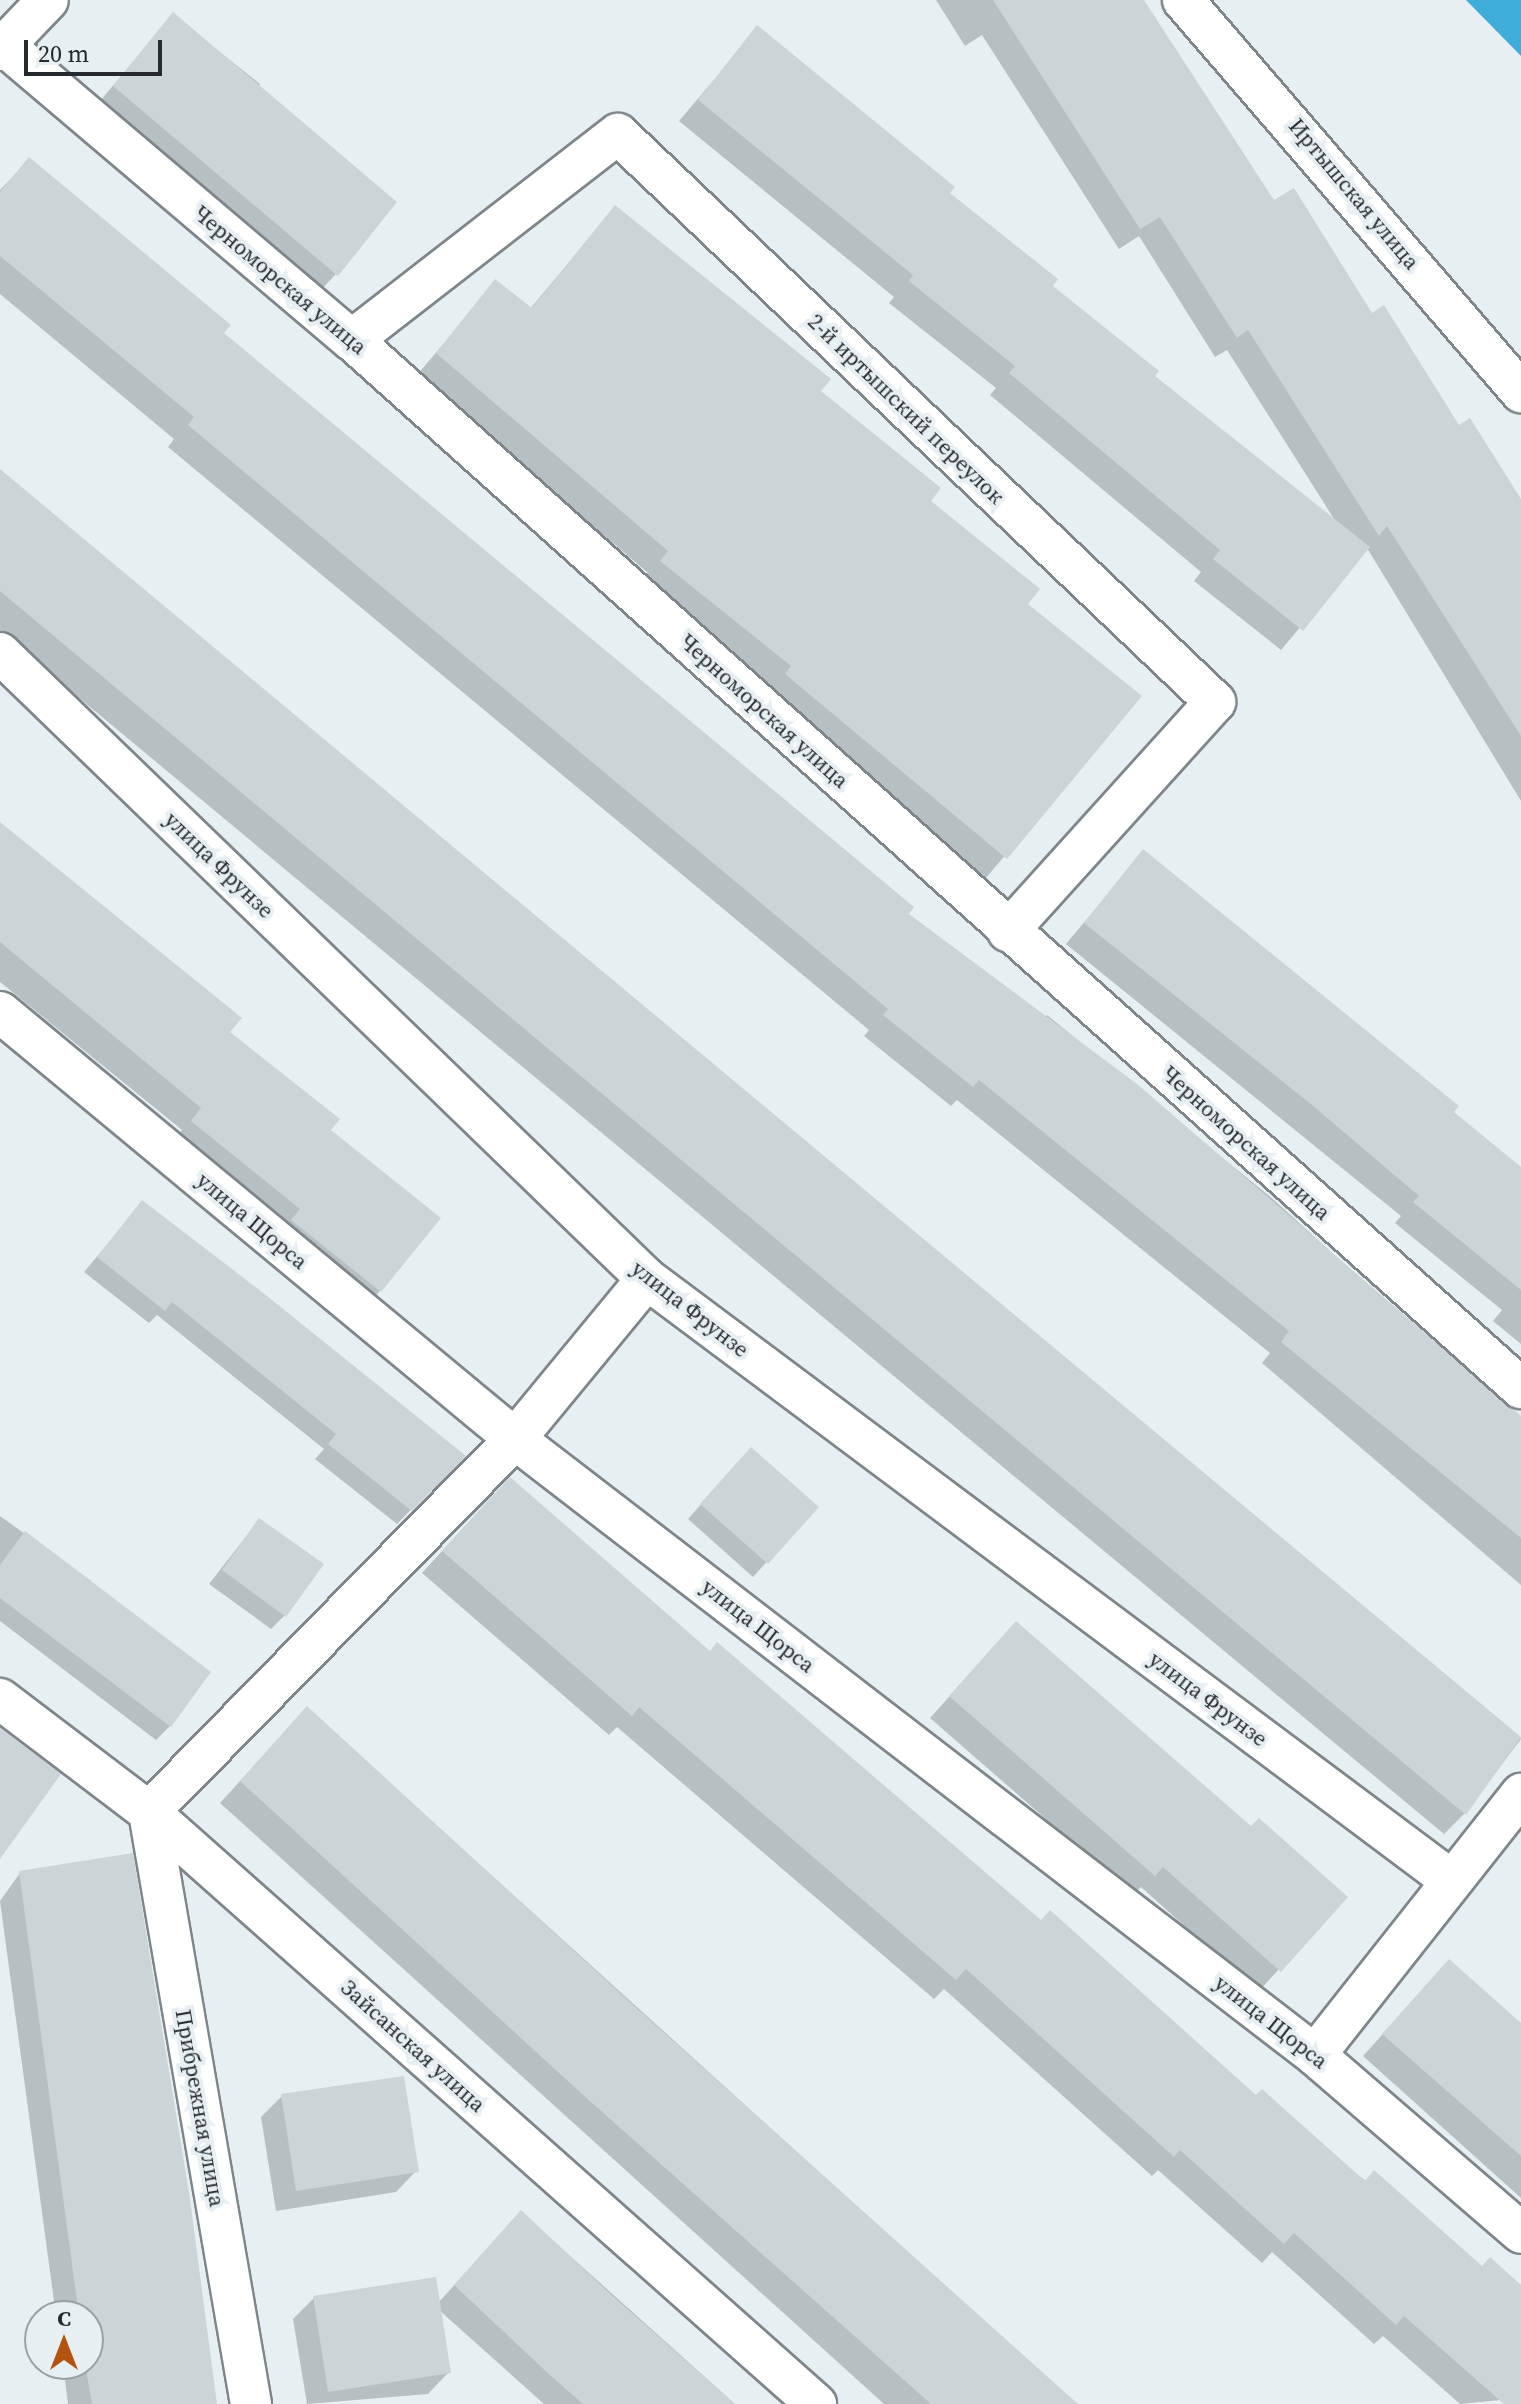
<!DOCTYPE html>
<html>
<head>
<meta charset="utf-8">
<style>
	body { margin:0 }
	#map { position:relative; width:1521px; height:2404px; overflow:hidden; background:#e7eff3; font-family:"Source Serif 4",serif }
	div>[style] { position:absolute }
	.water>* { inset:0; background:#3eadd9 }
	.shadow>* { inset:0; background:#0003 }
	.building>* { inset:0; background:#ccd4d8 }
	.roads { filter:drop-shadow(2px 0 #7e868a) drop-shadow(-2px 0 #7e868a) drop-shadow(0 2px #7e868a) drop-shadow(0 -2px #7e868a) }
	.street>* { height:40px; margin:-20px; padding:0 20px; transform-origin:20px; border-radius:20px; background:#fff }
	span { translate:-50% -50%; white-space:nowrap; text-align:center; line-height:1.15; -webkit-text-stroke:8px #e7eff3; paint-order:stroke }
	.street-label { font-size:22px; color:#272a2c }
	.north { position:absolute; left:24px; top:2300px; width:80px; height:80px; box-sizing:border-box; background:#e7eff3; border:2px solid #9aa0a3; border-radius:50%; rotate:0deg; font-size:22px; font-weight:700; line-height:32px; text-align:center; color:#272a2c }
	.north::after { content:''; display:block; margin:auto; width:28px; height:36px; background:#b3530f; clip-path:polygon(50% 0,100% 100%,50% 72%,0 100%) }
	.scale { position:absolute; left:24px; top:40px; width:138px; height:36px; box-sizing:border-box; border:4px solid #272a2c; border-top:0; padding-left:10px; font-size:24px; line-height:28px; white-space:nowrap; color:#272a2c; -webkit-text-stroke:6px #e7eff3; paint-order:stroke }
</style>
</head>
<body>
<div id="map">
	<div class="water">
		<i style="clip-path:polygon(1466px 0,1521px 0,1521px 56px)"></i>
	</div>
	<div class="shadow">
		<i style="clip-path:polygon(936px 0,1142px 0,1273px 203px,1521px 505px,1521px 801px,1367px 548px,1281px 650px,1194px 581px,1201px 572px,990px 395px,996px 388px,889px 303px,894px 297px,679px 121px,758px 28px,1152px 376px,1336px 522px,1227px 350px,1215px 357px,1139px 236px,1119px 249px,982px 35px,965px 46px)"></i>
		<i style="clip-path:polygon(173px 15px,260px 84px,255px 91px,336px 274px,316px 295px,94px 108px)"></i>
		<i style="clip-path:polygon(29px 160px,221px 333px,906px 914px,1041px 1021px,1047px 1015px,1274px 1200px,1332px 1253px,1328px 1259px,1521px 1424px,1521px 1585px,1262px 1363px,1270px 1353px,957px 1100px,951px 1106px,864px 1036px,869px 1030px,168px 447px,174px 439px,0 294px,0 190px)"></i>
		<i style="clip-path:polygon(615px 207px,928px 501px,1025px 605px,1140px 697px,985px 879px,765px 696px,772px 688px,640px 583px,648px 573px,417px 375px,496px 282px,530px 309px)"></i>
		<i style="clip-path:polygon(0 471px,1521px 1739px,1465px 1813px,1444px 1834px,0 632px)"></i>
		<i style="clip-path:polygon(0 825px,328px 1131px,380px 1291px,359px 1312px,171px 1143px,182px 1130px,0 982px)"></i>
		<i style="clip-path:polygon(1144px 851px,1521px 1170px,1521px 1344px,1493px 1321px,1502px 1310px,1395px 1223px,1401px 1216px,1066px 944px)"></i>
		<i style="clip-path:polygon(142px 1203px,463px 1456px,397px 1524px,315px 1459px,324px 1449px,157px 1315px,149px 1323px,84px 1272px)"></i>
		<i style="clip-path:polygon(737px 1463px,816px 1507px,753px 1577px,688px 1519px)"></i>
		<i style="clip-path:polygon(489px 1500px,710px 1653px,1256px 2098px,1481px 2268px,1521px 2287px,1521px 2398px,1460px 2404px,1383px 2336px,1374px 2344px,1272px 2252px,1262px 2263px,1158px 2170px,1152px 2176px,944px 1989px,934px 1999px,617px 1727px,609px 1735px,422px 1573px)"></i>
		<i style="clip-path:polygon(0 1516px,91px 1581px,87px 1587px,170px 1726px,156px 1740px,0 1621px)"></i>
		<i style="clip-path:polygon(259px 1520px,285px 1615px,271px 1629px,209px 1584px)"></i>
		<i style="clip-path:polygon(996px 1645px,1345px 1897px,1258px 1992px,1141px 1887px,1133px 1895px,930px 1718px)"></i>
		<i style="clip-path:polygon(307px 1708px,1075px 2404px,884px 2404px,220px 1803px)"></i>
		<i style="clip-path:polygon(20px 1873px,215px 2404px,68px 2404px,63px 2364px,88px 2364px,88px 2316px,56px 2316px,0 1901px)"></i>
		<i style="clip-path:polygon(1429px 1983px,1521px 2026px,1521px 2198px,1363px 2056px)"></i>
		<i style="clip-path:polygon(282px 2096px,416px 2171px,396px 2192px,276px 2211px,261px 2117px)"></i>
		<i style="clip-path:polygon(521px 2212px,735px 2404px,544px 2404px,439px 2310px,448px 2373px,428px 2394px,307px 2404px,293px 2319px,314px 2298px,438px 2303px)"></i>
	</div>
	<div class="building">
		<i style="clip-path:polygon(993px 0,1144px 0,1274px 200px,1294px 188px,1372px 313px,1384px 305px,1459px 425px,1470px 418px,1521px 499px,1521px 736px,1387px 526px,1379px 536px,1248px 330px,1237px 338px,1160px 217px,1140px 229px)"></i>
		<i style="clip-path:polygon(173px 12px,397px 202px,338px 276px,113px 86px)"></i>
		<i style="clip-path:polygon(757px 25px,955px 187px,950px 193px,1058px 279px,1053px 286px,1159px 371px,1155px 376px,1370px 547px,1303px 631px,1213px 559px,1220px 550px,1009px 373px,1015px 366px,909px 281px,913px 275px,698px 100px)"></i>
		<i style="clip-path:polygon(29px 157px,231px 325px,224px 333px,914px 907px,909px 914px,1137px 1084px,1521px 1416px,1521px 1538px,1281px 1342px,1289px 1331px,979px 1080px,973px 1087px,883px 1015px,888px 1009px,188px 425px,194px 417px,0 256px,0 192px)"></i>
		<i style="clip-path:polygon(615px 205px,831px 379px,821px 391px,941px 488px,931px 501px,1040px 589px,1028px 604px,1142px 696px,1007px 859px,785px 674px,791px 666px,660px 561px,668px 551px,436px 353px,495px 279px,532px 308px)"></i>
		<i style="clip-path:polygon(0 469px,1521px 1737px,1466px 1815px,0 591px)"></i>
		<i style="clip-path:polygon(0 822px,242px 1018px,230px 1032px,340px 1119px,331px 1130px,441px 1218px,381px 1292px,291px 1220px,300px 1209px,191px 1121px,201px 1108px,0 942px)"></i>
		<i style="clip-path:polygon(1143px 849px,1459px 1106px,1454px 1112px,1521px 1167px,1521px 1290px,1413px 1202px,1419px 1196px,1312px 1105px,1084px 923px)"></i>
		<i style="clip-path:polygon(142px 1200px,262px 1292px,466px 1456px,412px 1511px,328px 1444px,336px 1434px,172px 1302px,165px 1311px,97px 1257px)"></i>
		<i style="clip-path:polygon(751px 1447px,819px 1507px,768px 1564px,700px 1504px)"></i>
		<i style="clip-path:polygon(510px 1477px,710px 1651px,717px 1642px,1041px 1920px,1050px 1910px,1256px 2095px,1262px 2089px,1365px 2181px,1374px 2170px,1482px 2266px,1490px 2257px,1521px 2285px,1521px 2404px,1504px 2404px,1404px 2316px,1396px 2325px,1294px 2233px,1284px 2244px,1180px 2150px,1174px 2157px,966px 1969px,956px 1980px,639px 1707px,632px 1716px,442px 1551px)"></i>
		<i style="clip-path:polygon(259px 1518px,324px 1564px,286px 1617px,222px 1570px)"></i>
		<i style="clip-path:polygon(25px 1531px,211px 1672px,171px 1727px,0 1598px,0 1565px)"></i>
		<i style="clip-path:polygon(1016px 1621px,1251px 1826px,1259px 1818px,1348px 1897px,1281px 1972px,1163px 1867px,1155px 1876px,949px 1696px)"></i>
		<i style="clip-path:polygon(307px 1706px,622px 1995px,1078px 2404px,931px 2404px,582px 2094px,240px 1781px)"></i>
		<i style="clip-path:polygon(0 1728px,61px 1774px,0 1859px)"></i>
		<i style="clip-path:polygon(133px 1853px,189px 2192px,217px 2404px,92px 2404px,85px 2364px,88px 2316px,79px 2316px,19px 1871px)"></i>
		<i style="clip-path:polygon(1449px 1959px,1521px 2023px,1521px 2156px,1382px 2034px)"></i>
		<i style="clip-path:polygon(404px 2076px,419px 2172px,296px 2191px,281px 2094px)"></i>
		<i style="clip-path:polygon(521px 2210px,608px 2292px,735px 2404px,583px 2404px,551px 2376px,454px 2285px)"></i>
		<i style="clip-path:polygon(436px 2277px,451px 2373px,328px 2392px,313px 2296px)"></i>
	</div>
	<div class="roads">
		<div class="street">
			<i style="left:1183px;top:0;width:518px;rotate:49.23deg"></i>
			<i style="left:0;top:42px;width:461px;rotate:40.3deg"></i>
			<i style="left:352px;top:340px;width:1570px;rotate:41.88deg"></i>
			<i style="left:0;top:50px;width:69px;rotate:-46.2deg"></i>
			<i style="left:352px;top:340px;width:336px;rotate:-37.8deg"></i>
			<i style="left:618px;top:134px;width:824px;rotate:43.57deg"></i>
			<i style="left:1215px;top:702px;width:309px;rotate:132.1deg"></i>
			<i style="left:0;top:653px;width:900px;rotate:44.05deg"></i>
			<i style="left:647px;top:1279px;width:1005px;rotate:36.79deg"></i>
			<i style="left:0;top:1012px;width:669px;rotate:39.66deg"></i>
			<i style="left:515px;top:1439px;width:1010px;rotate:37.6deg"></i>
			<i style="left:1315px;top:2055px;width:272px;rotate:40.8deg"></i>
			<i style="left:0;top:1699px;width:187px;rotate:37.2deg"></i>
			<i style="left:149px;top:1812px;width:892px;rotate:41.59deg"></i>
			<i style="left:1315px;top:2055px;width:333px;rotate:-51.7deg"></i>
			<i style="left:251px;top:2404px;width:601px;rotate:-99.78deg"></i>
			<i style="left:149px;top:1812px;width:523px;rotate:-45.54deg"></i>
			<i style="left:515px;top:1439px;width:207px;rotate:-50.5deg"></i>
		</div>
	</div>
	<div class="street-label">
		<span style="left:1354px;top:194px;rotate:50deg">Иртышская улица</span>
		<span style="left:280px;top:280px;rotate:40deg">Черноморская улица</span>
		<span style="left:906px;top:409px;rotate:44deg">2-й иртышский переулок</span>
		<span style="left:764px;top:711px;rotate:42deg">Черноморская улица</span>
		<span style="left:219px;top:865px;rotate:44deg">улица Фрунзе</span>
		<span style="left:1246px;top:1143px;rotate:42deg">Черноморская улица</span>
		<span style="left:252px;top:1221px;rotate:40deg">улица Щорса</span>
		<span style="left:690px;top:1309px;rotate:38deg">улица Фрунзе</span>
		<span style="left:758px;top:1626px;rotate:38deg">улица Щорса</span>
		<span style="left:1208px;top:1699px;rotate:37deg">улица Фрунзе</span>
		<span style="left:1271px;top:2022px;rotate:38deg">улица Щорса</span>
		<span style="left:413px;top:2046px;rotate:42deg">Зайсанская улица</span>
		<span style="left:200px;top:2108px;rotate:80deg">Прибрежная улица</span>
	</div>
	<div class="north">С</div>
	<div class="scale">20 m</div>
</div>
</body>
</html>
